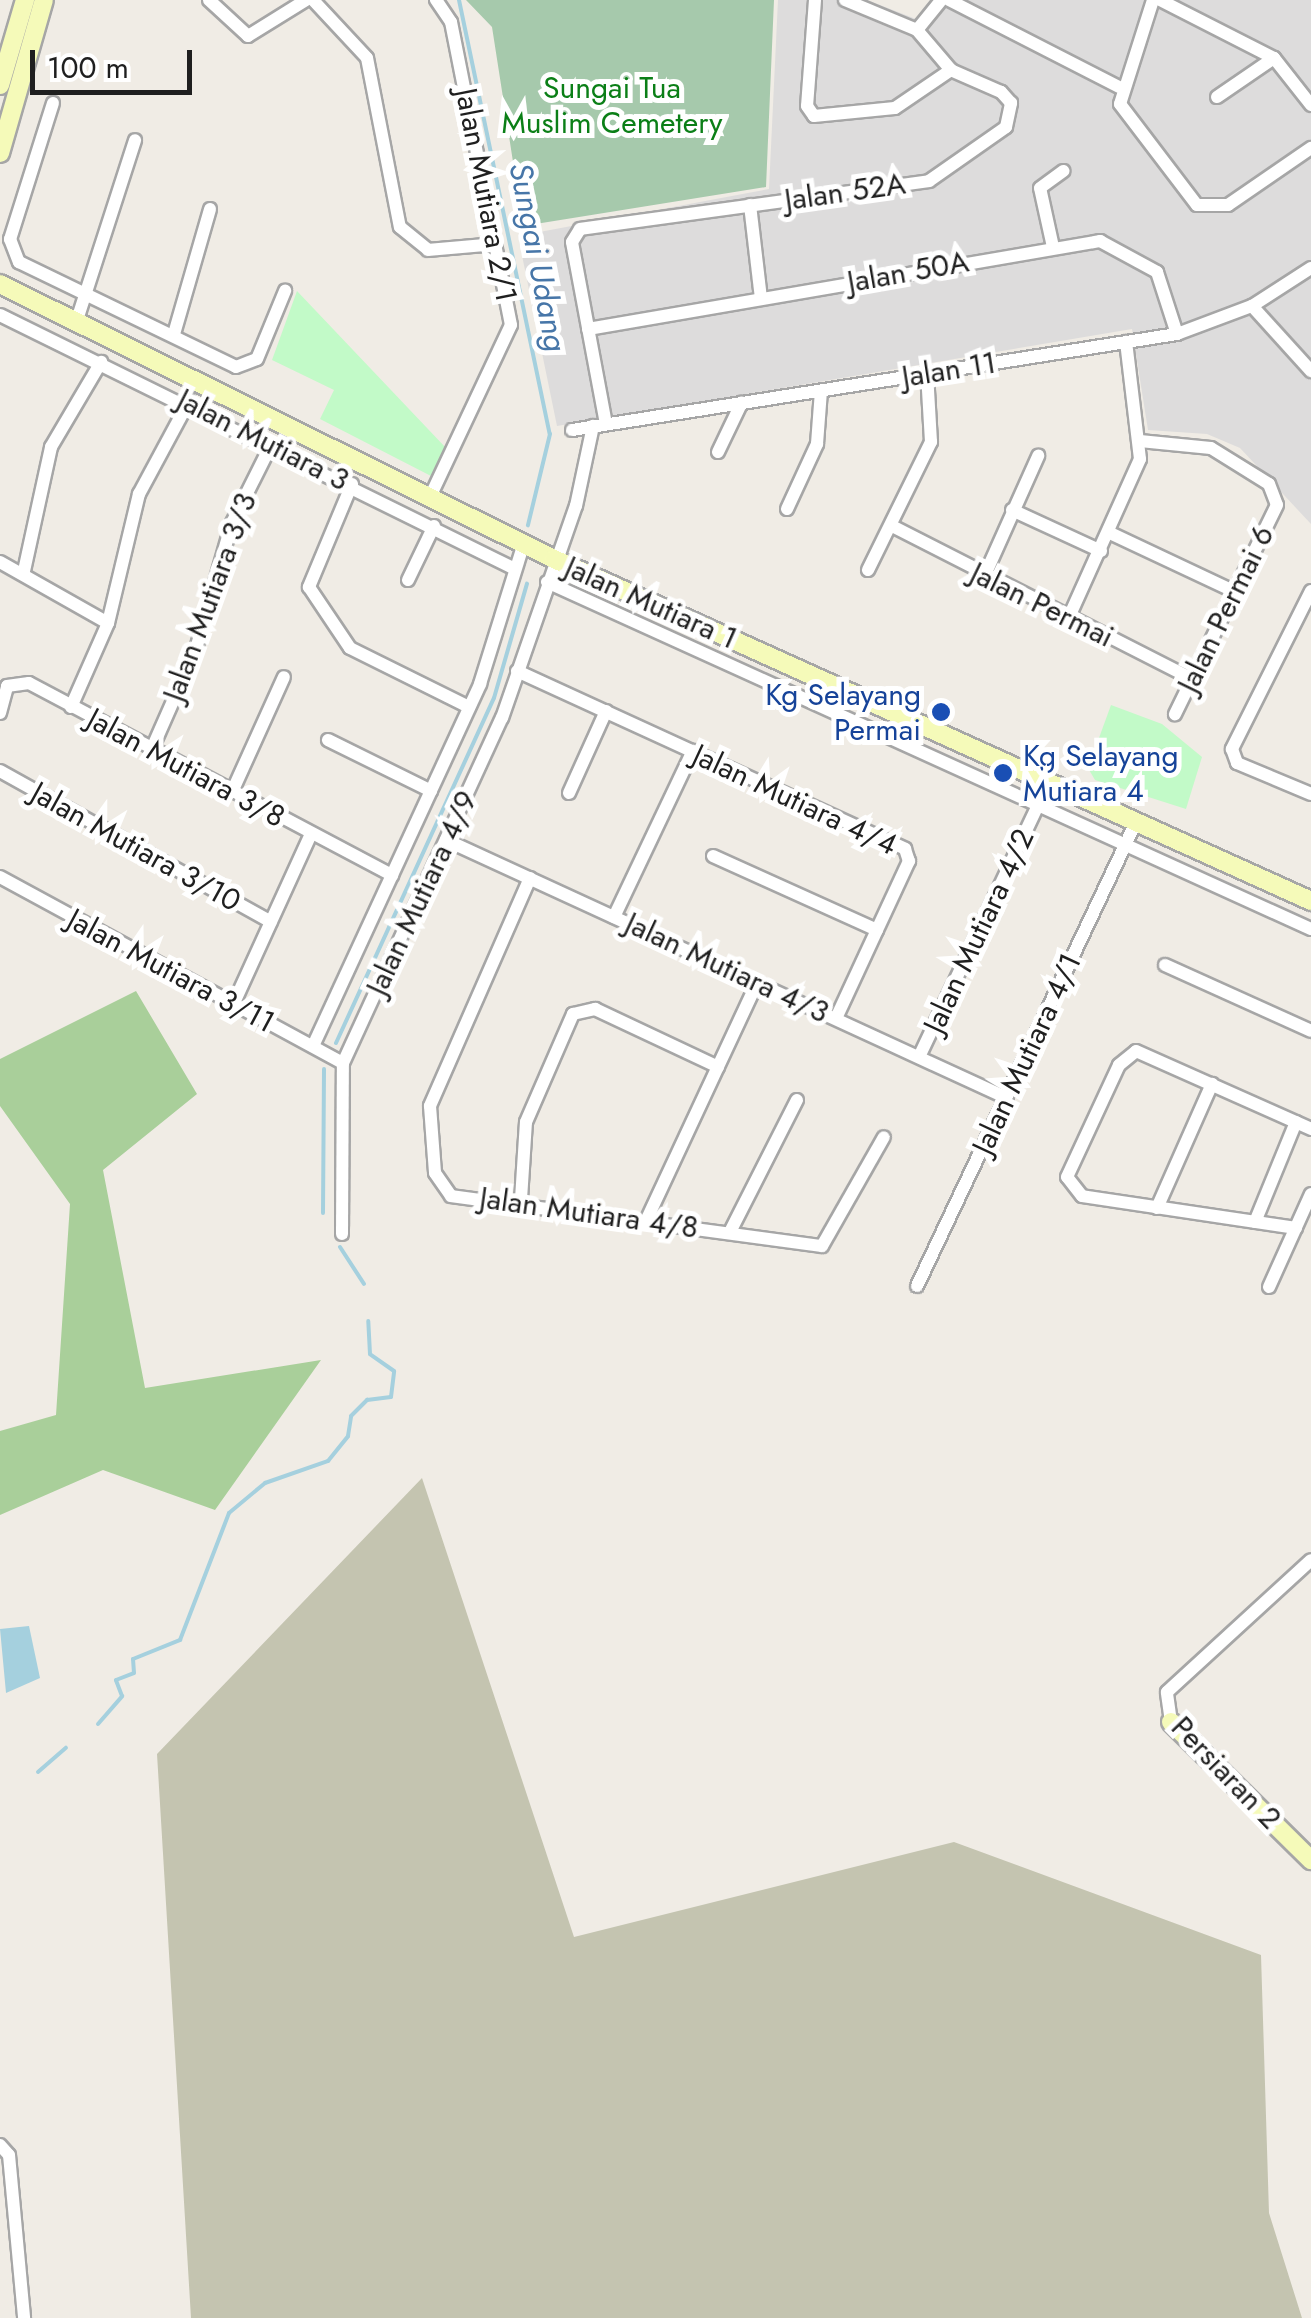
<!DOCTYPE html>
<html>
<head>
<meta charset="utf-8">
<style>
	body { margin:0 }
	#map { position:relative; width:1311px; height:2318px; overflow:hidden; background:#f0ece5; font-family:Jost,sans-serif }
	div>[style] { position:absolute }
	.residential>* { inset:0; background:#dddcdc }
	.construction>* { inset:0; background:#c4c4b0 }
	.forest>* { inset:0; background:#a9cf9a }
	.cemetery>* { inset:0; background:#a6c9ac }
	.park>* { inset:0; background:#c2fac8 }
	.water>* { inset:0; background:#a5d0de }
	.stream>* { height:4px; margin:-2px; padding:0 2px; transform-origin:2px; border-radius:2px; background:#a5d0de }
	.roads { filter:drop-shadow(2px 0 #a6a6a6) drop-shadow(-2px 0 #a6a6a6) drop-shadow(0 2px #a6a6a6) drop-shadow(0 -2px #a6a6a6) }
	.street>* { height:12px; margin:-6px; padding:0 6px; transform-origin:6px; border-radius:6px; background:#fff }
	.secondary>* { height:18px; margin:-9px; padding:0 9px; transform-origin:9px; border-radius:9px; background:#f5fab9 }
	.dots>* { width:28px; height:28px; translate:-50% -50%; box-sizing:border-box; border:5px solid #fff; border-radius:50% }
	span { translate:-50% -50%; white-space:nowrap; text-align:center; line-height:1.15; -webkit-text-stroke:10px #fff; paint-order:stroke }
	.park-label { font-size:30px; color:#0b7f17 }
	.street-label { font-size:30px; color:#1f1f1f }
	.transit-label { font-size:30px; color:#164399 }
	.right { translate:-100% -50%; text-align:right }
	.left { translate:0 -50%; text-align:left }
	.water-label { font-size:32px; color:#4776a8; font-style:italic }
	.scale { position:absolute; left:30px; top:50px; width:162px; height:45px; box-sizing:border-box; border:5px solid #1f1f1f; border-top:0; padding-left:12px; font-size:30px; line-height:35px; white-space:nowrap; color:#1f1f1f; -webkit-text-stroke:8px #fff; paint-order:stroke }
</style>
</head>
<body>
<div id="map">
	<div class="residential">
		<i style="clip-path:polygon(778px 0,867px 0,916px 19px,931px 0,1311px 0,1311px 524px,1240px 448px,1207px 434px,1148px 430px,1132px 329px,557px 426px,518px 236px,769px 189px)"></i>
	</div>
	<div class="construction">
		<i style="clip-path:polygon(422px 1478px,574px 1937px,954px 1842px,1261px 1955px,1269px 2213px,1302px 2318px,191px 2318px,157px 1754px)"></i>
	</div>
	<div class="forest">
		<i style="clip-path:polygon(136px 991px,197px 1094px,103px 1170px,145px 1388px,321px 1360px,215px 1510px,103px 1470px,0 1515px,0 1431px,56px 1415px,70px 1204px,0 1106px,0 1059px)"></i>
	</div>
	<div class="cemetery">
		<i style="clip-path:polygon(466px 0,774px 0,766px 187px,523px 226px,492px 27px)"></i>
	</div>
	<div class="park">
		<i style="clip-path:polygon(297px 291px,446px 448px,431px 476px,320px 419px,334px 390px,272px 360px)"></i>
		<i style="clip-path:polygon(1111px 705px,1162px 724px,1202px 757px,1186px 809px,1095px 780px,1088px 768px)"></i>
	</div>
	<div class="water">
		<i style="clip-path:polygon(29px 1626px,40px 1678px,6px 1693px,0 1629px)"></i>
	</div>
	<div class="stream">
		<i style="left:459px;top:0;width:443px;rotate:78.2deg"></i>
		<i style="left:550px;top:434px;width:94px;rotate:103.6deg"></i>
		<i style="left:336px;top:1043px;width:379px;rotate:-65.4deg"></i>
		<i style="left:494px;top:698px;width:119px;rotate:-73.9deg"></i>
		<i style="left:323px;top:1213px;width:144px;rotate:-89.6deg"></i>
		<i style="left:340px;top:1247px;width:44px;rotate:57deg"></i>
		<i style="left:98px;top:1724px;width:37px;rotate:-49deg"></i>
		<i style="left:122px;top:1696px;width:17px;rotate:-111deg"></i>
		<i style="left:116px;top:1680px;width:19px;rotate:-21deg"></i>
		<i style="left:134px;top:1673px;width:14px;rotate:-94deg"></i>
		<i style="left:133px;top:1659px;width:51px;rotate:-22deg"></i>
		<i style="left:180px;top:1640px;width:136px;rotate:-68.9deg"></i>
		<i style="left:229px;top:1513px;width:47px;rotate:-39.8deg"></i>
		<i style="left:265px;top:1483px;width:67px;rotate:-19.2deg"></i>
		<i style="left:328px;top:1461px;width:32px;rotate:-51deg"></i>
		<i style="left:348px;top:1436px;width:20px;rotate:-81deg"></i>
		<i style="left:351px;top:1416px;width:23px;rotate:-45deg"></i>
		<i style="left:367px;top:1400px;width:24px;rotate:-7deg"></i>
		<i style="left:391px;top:1397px;width:26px;rotate:-83deg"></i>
		<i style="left:394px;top:1371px;width:29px;rotate:-145deg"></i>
		<i style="left:370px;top:1354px;width:33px;rotate:-93deg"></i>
		<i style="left:38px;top:1772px;width:37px;rotate:-41deg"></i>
	</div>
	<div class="roads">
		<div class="street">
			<i style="left:209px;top:0;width:53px;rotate:42.7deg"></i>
			<i style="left:248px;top:36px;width:68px;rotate:-31.8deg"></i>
			<i style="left:313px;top:0;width:79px;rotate:47deg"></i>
			<i style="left:367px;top:58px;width:172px;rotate:79deg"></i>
			<i style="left:400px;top:227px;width:36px;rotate:39deg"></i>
			<i style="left:428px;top:250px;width:68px;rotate:-5deg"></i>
			<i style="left:815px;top:0;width:106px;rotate:94.3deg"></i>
			<i style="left:807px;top:106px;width:12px;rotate:55deg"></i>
			<i style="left:814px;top:116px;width:81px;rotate:-5.6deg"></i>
			<i style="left:895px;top:108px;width:68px;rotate:-34.2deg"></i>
			<i style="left:949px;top:0;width:191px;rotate:27.1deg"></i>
			<i style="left:1153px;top:0;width:109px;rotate:107.6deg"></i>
			<i style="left:1120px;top:104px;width:127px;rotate:52.7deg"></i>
			<i style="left:1197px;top:205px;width:31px"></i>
			<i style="left:1228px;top:205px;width:101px;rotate:-34.5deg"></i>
			<i style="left:1160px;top:0;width:128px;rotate:27deg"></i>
			<i style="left:1274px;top:58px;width:60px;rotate:51.8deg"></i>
			<i style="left:917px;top:30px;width:38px;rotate:-51deg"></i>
			<i style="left:1217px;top:97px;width:69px;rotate:-34.4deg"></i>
			<i style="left:53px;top:103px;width:143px;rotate:107.5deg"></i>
			<i style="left:10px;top:239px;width:25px;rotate:69deg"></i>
			<i style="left:19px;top:262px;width:241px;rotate:25.8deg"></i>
			<i style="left:236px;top:367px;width:22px;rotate:-21deg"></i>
			<i style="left:257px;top:359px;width:74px;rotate:-67.6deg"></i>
			<i style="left:750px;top:205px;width:94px;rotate:83.3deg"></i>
			<i style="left:1053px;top:247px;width:60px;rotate:-102.4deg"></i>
			<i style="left:1040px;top:188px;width:29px;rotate:-36deg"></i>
			<i style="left:1252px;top:306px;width:88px;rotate:47.8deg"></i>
			<i style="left:0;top:315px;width:574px;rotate:26.25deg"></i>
			<i style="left:77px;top:320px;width:189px;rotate:-72.1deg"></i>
			<i style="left:588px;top:329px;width:520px;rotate:-9.75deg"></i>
			<i style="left:1100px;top:241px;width:65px;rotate:28.5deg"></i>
			<i style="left:1157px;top:272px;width:65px;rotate:72.1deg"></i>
			<i style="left:174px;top:334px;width:130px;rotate:-73.9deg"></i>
			<i style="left:606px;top:424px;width:185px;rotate:-100.6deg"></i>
			<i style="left:572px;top:242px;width:15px;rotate:-58deg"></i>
			<i style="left:580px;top:229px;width:352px;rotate:-7.8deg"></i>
			<i style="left:929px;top:181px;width:94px;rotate:-35deg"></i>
			<i style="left:1006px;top:127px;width:25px;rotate:-78deg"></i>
			<i style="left:1011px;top:103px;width:15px;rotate:-132deg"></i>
			<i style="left:1001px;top:92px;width:55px;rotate:-156.3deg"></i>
			<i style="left:951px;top:70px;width:52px;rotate:-130.4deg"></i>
			<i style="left:917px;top:30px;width:78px;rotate:-157.4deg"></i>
			<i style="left:572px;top:430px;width:613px;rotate:-9.02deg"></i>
			<i style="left:1177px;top:334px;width:80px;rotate:-20.5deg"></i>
			<i style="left:1252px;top:306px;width:70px;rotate:-32.8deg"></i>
			<i style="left:1140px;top:441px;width:71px;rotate:5.6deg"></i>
			<i style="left:1211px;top:448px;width:68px;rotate:31.8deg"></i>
			<i style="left:1269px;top:484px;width:22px;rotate:69deg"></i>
			<i style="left:1277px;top:505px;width:233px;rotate:116deg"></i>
			<i style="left:718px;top:452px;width:55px;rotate:-64.4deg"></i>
			<i style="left:352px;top:484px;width:112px;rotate:112.7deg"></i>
			<i style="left:309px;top:587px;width:73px;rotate:56.1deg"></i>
			<i style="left:350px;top:648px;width:133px;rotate:26.4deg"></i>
			<i style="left:430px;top:497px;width:190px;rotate:-64.8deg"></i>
			<i style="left:511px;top:325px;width:309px;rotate:-101.2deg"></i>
			<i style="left:451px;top:22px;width:27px;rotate:-124deg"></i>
			<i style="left:787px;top:509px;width:72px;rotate:-65.2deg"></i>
			<i style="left:817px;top:444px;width:53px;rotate:-85.7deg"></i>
			<i style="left:1012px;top:510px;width:98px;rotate:24.7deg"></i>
			<i style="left:896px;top:528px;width:331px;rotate:27deg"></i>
			<i style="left:1110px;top:533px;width:136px;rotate:25.2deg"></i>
			<i style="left:0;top:562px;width:124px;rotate:29.5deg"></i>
			<i style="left:868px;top:570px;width:143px;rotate:-63.8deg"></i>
			<i style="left:931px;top:442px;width:69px;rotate:-93.3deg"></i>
			<i style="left:24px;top:571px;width:127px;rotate:-77.7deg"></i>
			<i style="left:51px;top:447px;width:99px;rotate:-59.5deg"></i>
			<i style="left:984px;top:577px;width:133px;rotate:-65.9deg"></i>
			<i style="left:408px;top:580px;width:60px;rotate:-64.3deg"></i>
			<i style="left:547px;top:582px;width:839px;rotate:24.43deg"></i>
			<i style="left:1311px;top:591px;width:177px;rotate:116.6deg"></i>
			<i style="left:1232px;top:749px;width:15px;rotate:70deg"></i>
			<i style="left:1237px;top:763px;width:80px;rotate:22.7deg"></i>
			<i style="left:1069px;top:617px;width:173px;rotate:-65.8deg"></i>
			<i style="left:1140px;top:459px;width:118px;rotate:-96.8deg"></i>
			<i style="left:517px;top:671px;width:427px;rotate:24.6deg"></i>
			<i style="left:905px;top:849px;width:13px;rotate:72deg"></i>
			<i style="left:909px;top:861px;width:173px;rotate:114.9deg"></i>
			<i style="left:71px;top:707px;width:92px;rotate:-66.2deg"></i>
			<i style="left:108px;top:623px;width:133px;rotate:-76.5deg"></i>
			<i style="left:139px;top:494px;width:106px;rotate:-61.7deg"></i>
			<i style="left:0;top:713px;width:28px;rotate:-75deg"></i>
			<i style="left:7px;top:686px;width:22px;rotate:-8deg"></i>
			<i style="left:29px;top:683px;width:411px;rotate:27.9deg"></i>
			<i style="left:328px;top:740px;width:115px;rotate:26.3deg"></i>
			<i style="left:151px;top:751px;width:111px;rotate:-66.2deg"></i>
			<i style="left:196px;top:649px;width:131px;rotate:-74.1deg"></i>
			<i style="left:232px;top:523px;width:87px;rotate:-63.4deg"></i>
			<i style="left:0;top:771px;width:310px;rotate:29.1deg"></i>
			<i style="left:232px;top:792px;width:126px;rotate:-65.7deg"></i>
			<i style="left:569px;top:793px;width:90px;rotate:-65.7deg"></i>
			<i style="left:446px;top:840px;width:617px;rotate:24.7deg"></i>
			<i style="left:713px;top:856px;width:180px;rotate:24.3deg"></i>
			<i style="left:0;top:877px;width:390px;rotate:28.5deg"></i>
			<i style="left:530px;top:878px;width:249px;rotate:113.7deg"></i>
			<i style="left:430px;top:1106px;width:67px;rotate:85.7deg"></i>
			<i style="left:435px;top:1173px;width:28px;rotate:55deg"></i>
			<i style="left:451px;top:1196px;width:374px;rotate:7.7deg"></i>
			<i style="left:822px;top:1246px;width:125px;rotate:-60.4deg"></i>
			<i style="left:614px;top:917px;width:184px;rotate:-64.6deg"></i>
			<i style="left:1165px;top:965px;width:160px;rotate:24.3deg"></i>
			<i style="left:233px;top:1005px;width:188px;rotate:-65.5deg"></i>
			<i style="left:313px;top:1046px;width:399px;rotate:-65.2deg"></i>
			<i style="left:480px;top:684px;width:148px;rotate:-72.7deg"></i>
			<i style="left:919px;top:1057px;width:279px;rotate:-64.7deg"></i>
			<i style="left:521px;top:1199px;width:77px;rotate:-86.3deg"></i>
			<i style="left:526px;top:1122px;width:118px;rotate:-66.5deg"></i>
			<i style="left:573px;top:1014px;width:23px;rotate:-13deg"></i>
			<i style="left:595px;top:1009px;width:136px;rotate:25.2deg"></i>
			<i style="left:1157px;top:1208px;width:136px;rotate:-66.1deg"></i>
			<i style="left:646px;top:1221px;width:263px;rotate:-65deg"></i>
			<i style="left:1255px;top:1222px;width:108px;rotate:-67.7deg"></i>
			<i style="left:1296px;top:1228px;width:216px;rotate:-171.5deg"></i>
			<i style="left:1082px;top:1196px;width:24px;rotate:-128deg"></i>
			<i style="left:1067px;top:1177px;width:123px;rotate:-65.1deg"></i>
			<i style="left:1119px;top:1065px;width:22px;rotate:-39deg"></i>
			<i style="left:1136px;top:1051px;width:192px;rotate:24deg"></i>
			<i style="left:730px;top:1232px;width:148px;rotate:-63.1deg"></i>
			<i style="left:342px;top:1234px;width:171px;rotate:-89.7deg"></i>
			<i style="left:343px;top:1063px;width:380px;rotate:-65.3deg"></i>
			<i style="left:502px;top:718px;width:225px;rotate:-70.8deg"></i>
			<i style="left:576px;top:506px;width:82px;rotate:-78deg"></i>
			<i style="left:917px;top:1286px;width:513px;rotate:-64.73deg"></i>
			<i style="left:1269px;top:1287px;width:102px;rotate:-65.7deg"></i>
			<i style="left:1171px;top:1722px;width:30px;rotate:-98deg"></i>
			<i style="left:1167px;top:1692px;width:195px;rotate:-42.5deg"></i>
			<i style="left:0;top:2145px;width:13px;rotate:48deg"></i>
			<i style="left:9px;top:2155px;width:164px;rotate:84.7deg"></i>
		</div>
		<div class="secondary">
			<i style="left:0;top:85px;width:89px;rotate:-73.6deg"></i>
			<i style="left:0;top:153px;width:159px;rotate:-74deg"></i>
			<i style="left:0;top:284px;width:618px;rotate:26.4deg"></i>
			<i style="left:554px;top:559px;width:831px;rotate:24.31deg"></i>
			<i style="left:1171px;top:1722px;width:197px;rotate:44.6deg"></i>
		</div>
	</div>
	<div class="dots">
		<i style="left:941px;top:712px;background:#1a4fb4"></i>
		<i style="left:1003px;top:773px;background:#1a4fb4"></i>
	</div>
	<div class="park-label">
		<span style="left:612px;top:105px">Sungai Tua<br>Muslim Cemetery</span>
	</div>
	<div class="street-label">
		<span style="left:845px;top:192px;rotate:-8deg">Jalan 52A</span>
		<span style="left:486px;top:195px;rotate:79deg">Jalan Mutiara 2/1</span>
		<span style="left:908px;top:272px;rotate:-10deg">Jalan 50A</span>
		<span style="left:949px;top:370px;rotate:-9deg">Jalan 11</span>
		<span style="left:263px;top:440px;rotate:27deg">Jalan Mutiara 3</span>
		<span style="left:210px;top:597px;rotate:-70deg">Jalan Mutiara 3/3</span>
		<span style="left:651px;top:603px;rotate:24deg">Jalan Mutiara 1</span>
		<span style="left:1042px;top:605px;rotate:26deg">Jalan Permai</span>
		<span style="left:1226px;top:609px;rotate:-64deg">Jalan Permai 6</span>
		<span style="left:186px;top:768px;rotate:28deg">Jalan Mutiara 3/8</span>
		<span style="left:795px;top:800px;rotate:25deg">Jalan Mutiara 4/4</span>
		<span style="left:136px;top:847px;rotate:29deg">Jalan Mutiara 3/10</span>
		<span style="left:422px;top:893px;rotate:-65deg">Jalan Mutiara 4/9</span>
		<span style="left:979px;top:931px;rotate:-65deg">Jalan Mutiara 4/2</span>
		<span style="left:727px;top:968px;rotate:25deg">Jalan Mutiara 4/3</span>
		<span style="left:171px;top:971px;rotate:28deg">Jalan Mutiara 3/11</span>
		<span style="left:1027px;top:1054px;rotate:-65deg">Jalan Mutiara 4/1</span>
		<span style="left:589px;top:1213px;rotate:8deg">Jalan Mutiara 4/8</span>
		<span style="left:1226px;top:1773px;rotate:46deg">Persiaran 2</span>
	</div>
	<div class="transit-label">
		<span class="right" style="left:921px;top:712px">Kg Selayang<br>Permai</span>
		<span class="left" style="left:1023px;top:773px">Kg Selayang<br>Mutiara 4</span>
	</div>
	<div class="water-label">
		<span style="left:538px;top:257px;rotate:79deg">Sungai Udang</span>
	</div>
	<div class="scale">100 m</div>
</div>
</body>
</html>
